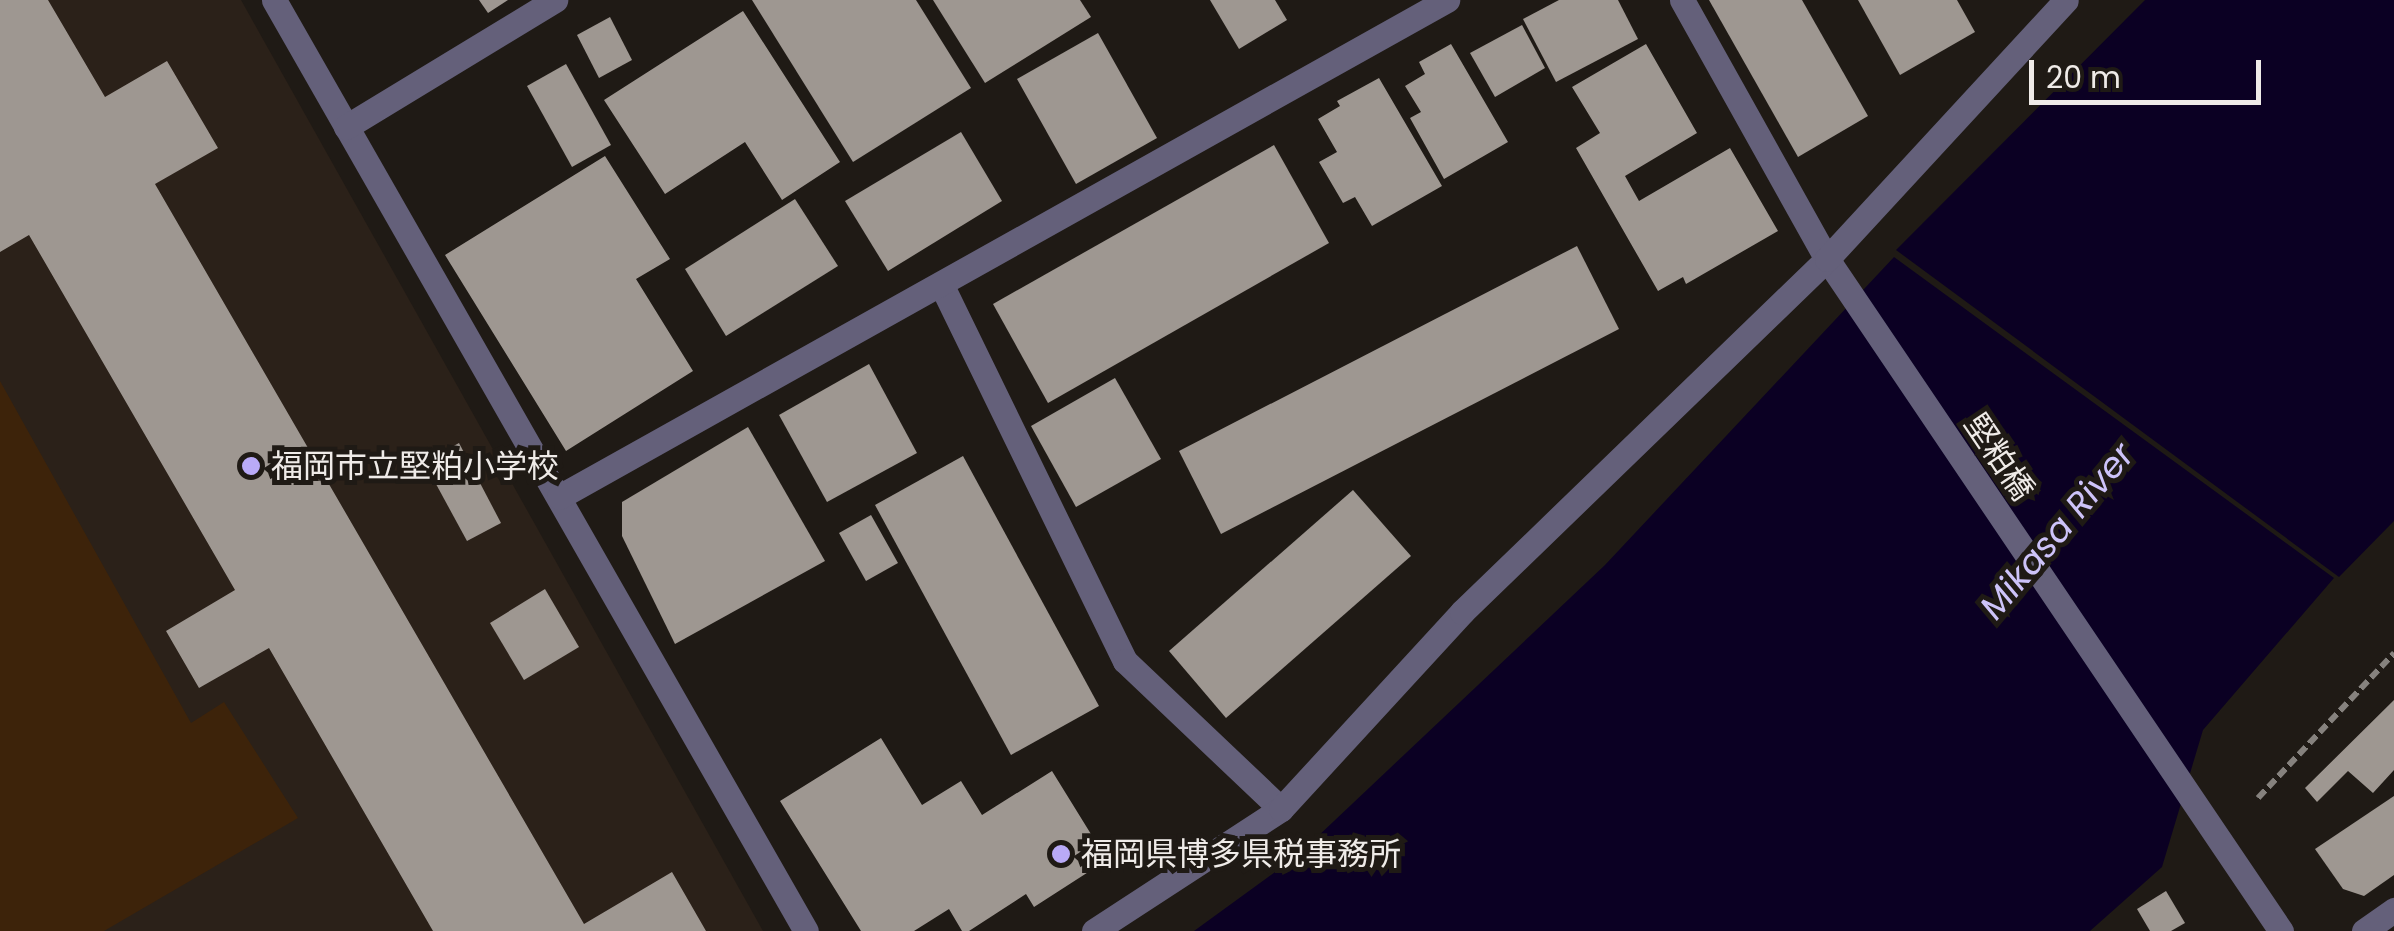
<!DOCTYPE html>
<html>
<head>
<meta charset="utf-8">
<style>
	body { margin:0 }
	#map { position:relative; width:2394px; height:931px; overflow:hidden; background:#1f1a15; font-family:Poppins,"Noto Sans JP",sans-serif }
	div>[style] { position:absolute }
	.built>* { inset:0; background:#2b2119 }
	.green>* { inset:0; background:#3d230a }
	.water>* { inset:0; background:#0b0023 }
	.building>* { inset:0; background:#9e9791 }
	.path>* { height:6px; margin-top:-3px; transform-origin:0; background:repeating-linear-gradient(90deg,#86827e 0 10px,transparent 0 15px) }
	.service>* { height:25px; margin:-12.5px; padding:0 12.5px; transform-origin:12.5px; border-radius:12.5px; background:#64607a }
	.minor>* { height:25px; margin:-12.5px; padding:0 12.5px; transform-origin:12.5px; border-radius:12.5px; background:#64607a }
	.dots>* { width:28px; height:28px; translate:-50% -50%; box-sizing:border-box; border:5px solid #1f1a15; border-radius:50% }
	span { translate:-50% -50%; white-space:nowrap; text-align:center; line-height:1.15; -webkit-text-stroke:10px #1f1a15; paint-order:stroke }
	.street-label { font-size:32px; color:#efebe8 }
	.poi-label { font-size:32px; color:#efebe8 }
	.left { translate:0 -50%; text-align:left }
	.water-label { font-size:35px; color:#cdc3f9; font-style:italic }
	.scale { position:absolute; left:2029px; top:60px; width:232px; height:45px; box-sizing:border-box; border:5px solid #efebe8; border-top:0; padding-left:12px; font-size:30px; line-height:35px; white-space:nowrap; color:#efebe8; -webkit-text-stroke:8px #1f1a15; paint-order:stroke }
</style>
</head>
<body>
<div id="map">
	<div class="built">
		<i style="clip-path:polygon(0 0,241px 0,763px 931px,0 931px)"></i>
	</div>
	<div class="green">
		<i style="clip-path:polygon(0 381px,191px 723px,224px 702px,298px 818px,104px 931px,0 931px)"></i>
	</div>
	<div class="water">
		<i style="clip-path:polygon(2145px 0,2394px 0,2394px 521px,2339px 577px,1896px 250px)"></i>
		<i style="clip-path:polygon(1894px 257px,2334px 578px,2203px 730px,2162px 867px,2090px 931px,1194px 931px,1297px 856px,1605px 565px)"></i>
	</div>
	<div class="building">
		<i style="clip-path:polygon(0 0,48px 0,105px 97px,167px 61px,218px 148px,155px 184px,584px 924px,672px 872px,706px 931px,433px 931px,269px 648px,199px 688px,166px 631px,235px 590px,29px 235px,0 252px)"></i>
		<i style="clip-path:polygon(479px 0,508px 0,488px 13px)"></i>
		<i style="clip-path:polygon(752px 0,916px 0,971px 88px,853px 162px)"></i>
		<i style="clip-path:polygon(933px 0,1080px 0,1091px 17px,985px 83px)"></i>
		<i style="clip-path:polygon(1210px 0,1275px 0,1287px 20px,1239px 49px)"></i>
		<i style="clip-path:polygon(1559px 0,1618px 0,1638px 39px,1556px 82px,1523px 19px)"></i>
		<i style="clip-path:polygon(1709px 0,1802px 0,1868px 116px,1798px 157px)"></i>
		<i style="clip-path:polygon(1858px 0,1957px 0,1975px 32px,1900px 75px)"></i>
		<i style="clip-path:polygon(743px 11px,840px 162px,782px 200px,745px 142px,665px 194px,604px 100px)"></i>
		<i style="clip-path:polygon(610px 17px,632px 60px,599px 78px,577px 35px)"></i>
		<i style="clip-path:polygon(1522px 25px,1545px 68px,1495px 97px,1470px 53px)"></i>
		<i style="clip-path:polygon(1098px 33px,1157px 138px,1076px 184px,1017px 79px)"></i>
		<i style="clip-path:polygon(1451px 44px,1508px 142px,1444px 179px,1410px 118px,1421px 112px,1405px 86px,1425px 74px,1419px 62px)"></i>
		<i style="clip-path:polygon(1646px 44px,1697px 133px,1625px 176px,1639px 201px,1730px 148px,1778px 231px,1686px 284px,1683px 277px,1658px 291px,1576px 148px,1600px 133px,1572px 87px)"></i>
		<i style="clip-path:polygon(566px 64px,611px 145px,572px 167px,527px 86px)"></i>
		<i style="clip-path:polygon(1379px 78px,1442px 186px,1372px 226px,1355px 197px,1343px 203px,1319px 162px,1337px 152px,1318px 119px,1340px 106px,1337px 101px)"></i>
		<i style="clip-path:polygon(961px 132px,1002px 201px,888px 271px,845px 201px)"></i>
		<i style="clip-path:polygon(1274px 145px,1329px 243px,1048px 403px,993px 304px)"></i>
		<i style="clip-path:polygon(605px 156px,670px 259px,636px 279px,693px 371px,566px 451px,445px 255px)"></i>
		<i style="clip-path:polygon(795px 199px,838px 266px,726px 336px,685px 269px)"></i>
		<i style="clip-path:polygon(1577px 246px,1619px 329px,1221px 534px,1179px 451px)"></i>
		<i style="clip-path:polygon(869px 364px,917px 453px,827px 502px,779px 415px)"></i>
		<i style="clip-path:polygon(1115px 378px,1161px 459px,1076px 507px,1031px 426px)"></i>
		<i style="clip-path:polygon(748px 427px,825px 561px,675px 644px,622px 536px,622px 502px)"></i>
		<i style="clip-path:polygon(459px 443px,501px 523px,467px 541px,424px 462px)"></i>
		<i style="clip-path:polygon(963px 456px,1099px 706px,1011px 755px,875px 505px)"></i>
		<i style="clip-path:polygon(1353px 490px,1411px 556px,1226px 718px,1169px 651px)"></i>
		<i style="clip-path:polygon(871px 515px,898px 563px,866px 581px,839px 533px)"></i>
		<i style="clip-path:polygon(545px 589px,579px 647px,524px 680px,490px 623px)"></i>
		<i style="clip-path:polygon(2394px 700px,2394px 770px,2373px 793px,2348px 771px,2317px 802px,2305px 788px)"></i>
		<i style="clip-path:polygon(881px 738px,922px 805px,961px 781px,982px 815px,1052px 771px,1107px 860px,1034px 907px,1026px 894px,969px 931px,962px 931px,949px 909px,914px 931px,861px 931px,780px 801px)"></i>
		<i style="clip-path:polygon(2394px 796px,2394px 875px,2364px 896px,2343px 889px,2315px 849px)"></i>
		<i style="clip-path:polygon(2166px 891px,2185px 923px,2171px 931px,2150px 931px,2137px 909px)"></i>
	</div>
	<div class="path">
		<i style="left:2258px;top:798px;width:199px;rotate:-46.8deg"></i>
	</div>
	<div class="service">
		<i style="left:942px;top:286px;width:417px;rotate:64deg"></i>
		<i style="left:1125px;top:661px;width:215px;rotate:43.5deg"></i>
	</div>
	<div class="minor">
		<i style="left:274px;top:0;width:1072px;rotate:60.26deg"></i>
		<i style="left:1682px;top:0;width:297px;rotate:60.8deg"></i>
		<i style="left:1827px;top:259px;width:811px;rotate:55.96deg"></i>
		<i style="left:346px;top:127px;width:245px;rotate:-31.3deg"></i>
		<i style="left:559px;top:497px;width:1018px;rotate:-29.24deg"></i>
		<i style="left:1094px;top:931px;width:223px;rotate:-33.1deg"></i>
		<i style="left:1281px;top:809px;width:268px;rotate:-47.4deg"></i>
		<i style="left:1462px;top:612px;width:508px;rotate:-44.04deg"></i>
		<i style="left:1827px;top:259px;width:352px;rotate:-47.3deg"></i>
		<i style="left:2364px;top:931px;width:37px;rotate:-35deg"></i>
	</div>
	<div class="dots">
		<i style="left:251px;top:466px;background:#b9aaf7"></i>
		<i style="left:1061px;top:854px;background:#b9aaf7"></i>
	</div>
	<div class="street-label">
		<span style="left:1999px;top:457px;rotate:56deg">堅粕橋</span>
	</div>
	<div class="poi-label">
		<span class="left" style="left:271px;top:466px">福岡市立堅粕小学校</span>
		<span class="left" style="left:1081px;top:854px">福岡県博多県税事務所</span>
	</div>
	<div class="water-label">
		<span style="left:2057px;top:531px;rotate:-50deg">Mikasa River</span>
	</div>
	<div class="scale">20 m</div>
</div>
</body>
</html>
